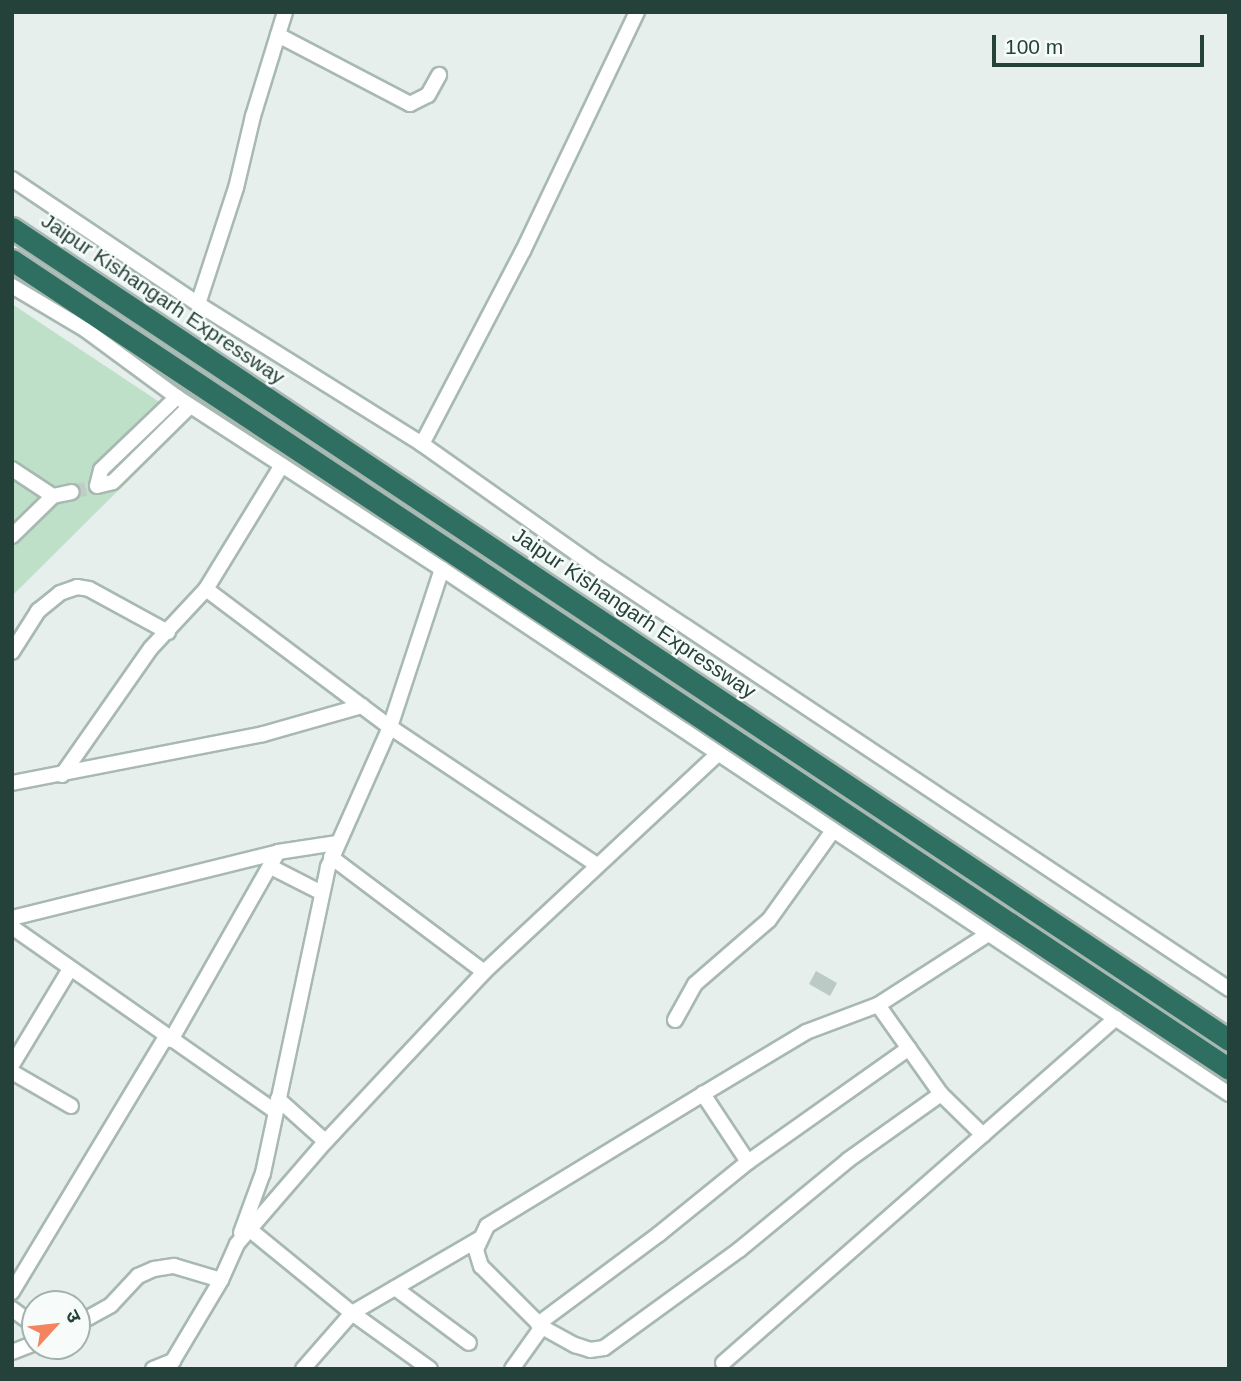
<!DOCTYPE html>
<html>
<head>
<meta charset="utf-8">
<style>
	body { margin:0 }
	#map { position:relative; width:1241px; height:1381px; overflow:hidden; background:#e6efeb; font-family:Helvetica,"Noto Sans Devanagari",sans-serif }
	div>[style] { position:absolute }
	.green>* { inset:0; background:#bfe0c8 }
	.building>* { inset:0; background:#bbcac4 }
	.minor-tunnel>* { height:14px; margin-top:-7px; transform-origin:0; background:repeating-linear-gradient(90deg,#bfccc8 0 14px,transparent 0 21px) }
	.roads { filter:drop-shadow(2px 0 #a8b8b2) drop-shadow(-2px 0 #a8b8b2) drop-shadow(0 2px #a8b8b2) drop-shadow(0 -2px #a8b8b2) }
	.minor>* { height:14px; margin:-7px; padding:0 7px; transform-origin:7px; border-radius:7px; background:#fff }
	.highway>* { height:21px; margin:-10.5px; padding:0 10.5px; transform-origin:10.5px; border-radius:10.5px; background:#2f6f62 }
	span { translate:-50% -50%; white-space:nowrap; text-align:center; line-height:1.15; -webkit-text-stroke:5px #f7fbf9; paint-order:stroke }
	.street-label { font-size:21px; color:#24423a }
	.frame { position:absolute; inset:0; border:14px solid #24423a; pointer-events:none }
	.north { position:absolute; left:21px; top:1290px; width:70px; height:70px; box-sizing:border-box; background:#f7fbf9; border:2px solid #a3b1ad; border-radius:50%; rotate:63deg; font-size:19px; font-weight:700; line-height:28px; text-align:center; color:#24423a }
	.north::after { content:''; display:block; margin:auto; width:24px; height:32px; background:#f4845f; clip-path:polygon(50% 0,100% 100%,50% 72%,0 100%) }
	.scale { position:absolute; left:992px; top:35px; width:212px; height:32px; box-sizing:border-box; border:4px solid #24423a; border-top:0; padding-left:9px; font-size:21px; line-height:24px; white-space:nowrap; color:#24423a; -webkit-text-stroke:5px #f7fbf9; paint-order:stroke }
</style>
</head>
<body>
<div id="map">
	<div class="green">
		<i style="clip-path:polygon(12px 304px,188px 421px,12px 596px)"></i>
	</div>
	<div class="building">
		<i style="clip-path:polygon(816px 971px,837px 983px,830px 996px,809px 984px)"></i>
	</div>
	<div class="minor-tunnel">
		<i style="left:72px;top:492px;width:26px;rotate:-13deg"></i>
	</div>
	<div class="roads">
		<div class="minor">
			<i style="left:278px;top:35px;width:149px;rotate:27.6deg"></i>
			<i style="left:410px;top:104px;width:20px;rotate:-27deg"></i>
			<i style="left:428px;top:95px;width:23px;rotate:-61deg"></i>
			<i style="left:12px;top:179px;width:224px;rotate:33.9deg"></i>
			<i style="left:198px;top:304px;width:264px;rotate:32deg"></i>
			<i style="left:422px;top:444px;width:206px;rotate:35.3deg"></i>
			<i style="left:590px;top:563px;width:768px;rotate:33.69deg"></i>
			<i style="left:12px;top:286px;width:86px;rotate:30.7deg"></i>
			<i style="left:86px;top:330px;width:113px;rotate:36.4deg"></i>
			<i style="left:177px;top:397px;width:316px;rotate:33deg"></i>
			<i style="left:442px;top:569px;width:946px;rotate:33.71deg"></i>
			<i style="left:198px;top:304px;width:122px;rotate:-71.9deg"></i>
			<i style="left:236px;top:188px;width:74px;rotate:-76.7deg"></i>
			<i style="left:253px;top:116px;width:109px;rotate:-72.9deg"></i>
			<i style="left:177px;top:397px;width:105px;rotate:136.2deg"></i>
			<i style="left:101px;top:470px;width:16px;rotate:104deg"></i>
			<i style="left:97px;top:486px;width:16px;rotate:-14deg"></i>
			<i style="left:113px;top:482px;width:108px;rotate:-44.6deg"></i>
			<i style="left:422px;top:444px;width:218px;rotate:-62.4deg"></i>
			<i style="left:523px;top:251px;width:265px;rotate:-64.5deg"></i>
			<i style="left:12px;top:469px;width:49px;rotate:33.4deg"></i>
			<i style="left:12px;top:536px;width:57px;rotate:-44.3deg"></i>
			<i style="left:53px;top:496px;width:19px;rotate:-12deg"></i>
			<i style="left:206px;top:589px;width:230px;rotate:36.9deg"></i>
			<i style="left:390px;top:727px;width:249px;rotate:33.7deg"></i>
			<i style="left:12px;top:652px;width:49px;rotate:-57.6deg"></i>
			<i style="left:38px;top:611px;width:28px;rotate:-39deg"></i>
			<i style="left:60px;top:593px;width:18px;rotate:-19deg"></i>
			<i style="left:77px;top:587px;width:12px;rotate:9deg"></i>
			<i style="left:89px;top:589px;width:90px;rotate:28.6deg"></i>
			<i style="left:62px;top:775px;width:155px;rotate:-55deg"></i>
			<i style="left:151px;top:648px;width:81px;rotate:-47deg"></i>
			<i style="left:206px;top:589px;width:145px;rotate:-58.5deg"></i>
			<i style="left:12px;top:783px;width:256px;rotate:-11deg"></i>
			<i style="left:263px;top:734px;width:103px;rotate:-15.8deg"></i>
			<i style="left:331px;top:857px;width:191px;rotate:36.9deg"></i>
			<i style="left:271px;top:867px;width:57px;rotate:27deg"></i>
			<i style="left:12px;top:918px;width:274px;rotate:-13.9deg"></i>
			<i style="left:278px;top:852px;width:60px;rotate:-8.7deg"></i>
			<i style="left:12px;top:927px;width:321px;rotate:35deg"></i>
			<i style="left:675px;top:1020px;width:41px;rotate:-60.9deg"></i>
			<i style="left:695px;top:984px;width:98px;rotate:-40.9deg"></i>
			<i style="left:769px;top:920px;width:108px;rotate:-54.4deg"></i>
			<i style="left:171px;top:1040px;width:216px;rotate:-60.4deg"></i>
			<i style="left:12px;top:1065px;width:112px;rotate:-58.9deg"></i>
			<i style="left:12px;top:1072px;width:68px;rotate:30deg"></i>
			<i style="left:703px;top:1094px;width:120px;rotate:-31deg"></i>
			<i style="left:806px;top:1032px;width:77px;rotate:-20.6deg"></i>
			<i style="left:278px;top:1099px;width:63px;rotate:41.8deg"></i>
			<i style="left:983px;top:1135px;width:59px;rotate:-135.7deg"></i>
			<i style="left:941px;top:1094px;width:109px;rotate:-125.3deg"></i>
			<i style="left:878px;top:1005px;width:131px;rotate:-32.8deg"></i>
			<i style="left:748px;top:1162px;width:82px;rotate:-123.5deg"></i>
			<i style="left:703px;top:1094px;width:253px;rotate:148.6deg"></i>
			<i style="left:487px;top:1226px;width:26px;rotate:115deg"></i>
			<i style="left:476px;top:1250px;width:17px;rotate:73deg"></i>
			<i style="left:481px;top:1266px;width:86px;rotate:45deg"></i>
			<i style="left:542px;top:1327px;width:38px;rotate:29deg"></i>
			<i style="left:575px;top:1345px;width:16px;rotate:18deg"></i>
			<i style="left:590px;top:1350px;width:14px;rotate:-8deg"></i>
			<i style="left:604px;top:1348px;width:167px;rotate:-36deg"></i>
			<i style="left:739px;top:1250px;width:141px;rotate:-39.5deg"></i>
			<i style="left:848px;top:1160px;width:114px;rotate:-35.4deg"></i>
			<i style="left:249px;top:1229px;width:133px;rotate:39.2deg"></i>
			<i style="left:352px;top:1313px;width:96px;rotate:35.7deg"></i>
			<i style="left:241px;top:1233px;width:64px;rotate:-69.9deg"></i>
			<i style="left:263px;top:1173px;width:313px;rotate:-78deg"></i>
			<i style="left:328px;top:867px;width:153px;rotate:-66.1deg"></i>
			<i style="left:390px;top:727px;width:166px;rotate:-71.8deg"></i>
			<i style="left:395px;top:1288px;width:92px;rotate:36.6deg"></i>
			<i style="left:12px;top:1292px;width:298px;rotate:-58.9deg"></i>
			<i style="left:12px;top:1309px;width:29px;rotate:36deg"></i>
			<i style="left:77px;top:1324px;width:39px;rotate:-29deg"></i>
			<i style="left:111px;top:1305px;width:40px;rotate:-47deg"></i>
			<i style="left:138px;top:1276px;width:17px;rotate:-24deg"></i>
			<i style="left:154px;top:1269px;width:20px;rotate:-9deg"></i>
			<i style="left:174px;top:1266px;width:49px;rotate:16.6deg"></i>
			<i style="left:538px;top:1324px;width:151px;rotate:-36.6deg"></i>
			<i style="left:659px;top:1234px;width:114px;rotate:-39deg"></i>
			<i style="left:748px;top:1162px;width:197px;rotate:-35.3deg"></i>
			<i style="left:12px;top:1352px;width:25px;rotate:-21deg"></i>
			<i style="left:723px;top:1363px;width:523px;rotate:-41.28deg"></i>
			<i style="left:153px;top:1369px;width:22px;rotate:-22deg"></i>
			<i style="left:168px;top:1369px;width:104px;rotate:-59.2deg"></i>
			<i style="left:221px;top:1280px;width:39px;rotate:-66deg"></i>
			<i style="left:237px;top:1244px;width:136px;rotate:-49.2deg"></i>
			<i style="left:326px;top:1141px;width:231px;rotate:-46.9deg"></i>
			<i style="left:484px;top:972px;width:318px;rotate:-43deg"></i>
			<i style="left:303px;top:1369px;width:74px;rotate:-48.8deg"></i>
			<i style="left:352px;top:1313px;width:147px;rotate:-30.2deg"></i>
			<i style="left:512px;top:1369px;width:52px;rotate:-54.5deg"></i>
		</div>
		<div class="highway">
			<i style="left:12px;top:228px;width:1463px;rotate:33.71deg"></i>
			<i style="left:12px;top:260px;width:1461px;rotate:33.61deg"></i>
		</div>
	</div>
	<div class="street-label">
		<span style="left:163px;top:299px;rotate:34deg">Jaipur Kishangarh Expressway</span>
		<span style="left:634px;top:613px;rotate:34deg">Jaipur Kishangarh Expressway</span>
	</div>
	<div class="frame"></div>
	<div class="north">उ</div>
	<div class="scale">100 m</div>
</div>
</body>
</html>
